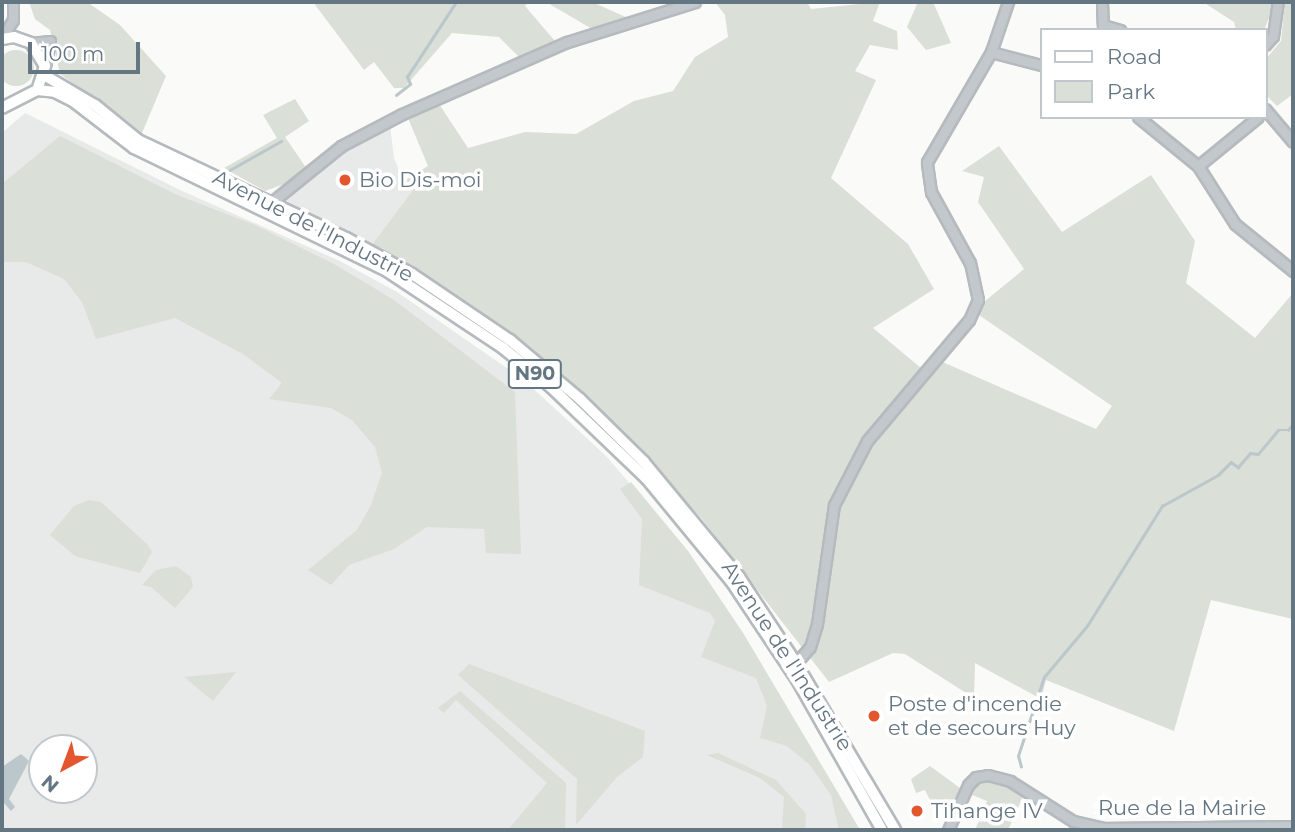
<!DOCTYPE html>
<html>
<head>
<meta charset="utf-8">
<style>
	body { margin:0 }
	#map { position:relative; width:1295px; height:832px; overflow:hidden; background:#fafaf8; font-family:Montserrat,sans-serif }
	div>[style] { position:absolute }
	.built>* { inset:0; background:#e8e9e9 }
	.green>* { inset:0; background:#dadfd7 }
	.round { border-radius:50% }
	.water>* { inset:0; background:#bbc7cb }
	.stream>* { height:2.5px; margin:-1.25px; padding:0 1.25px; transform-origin:1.25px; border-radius:1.25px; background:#bbc7cb }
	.roads { filter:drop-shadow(2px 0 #b5babe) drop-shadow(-2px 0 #b5babe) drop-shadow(0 2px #b5babe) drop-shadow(0 -2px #b5babe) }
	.minor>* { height:9px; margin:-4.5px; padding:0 4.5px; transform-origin:4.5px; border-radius:4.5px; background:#c3c8cc }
	.major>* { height:10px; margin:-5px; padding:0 5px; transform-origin:5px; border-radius:5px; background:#fff }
	.dots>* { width:19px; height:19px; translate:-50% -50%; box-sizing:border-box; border:4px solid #fff; border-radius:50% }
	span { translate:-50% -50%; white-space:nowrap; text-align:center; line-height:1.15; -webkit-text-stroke:7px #fff; paint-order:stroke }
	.shield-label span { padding:2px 5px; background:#fff; border:2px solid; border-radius:5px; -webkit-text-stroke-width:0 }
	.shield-label { font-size:19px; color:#657683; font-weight:700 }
	.poi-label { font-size:21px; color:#657683 }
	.left { translate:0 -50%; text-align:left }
	.street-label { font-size:21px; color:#657683 }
	.frame { position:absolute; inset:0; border:4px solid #657683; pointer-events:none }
	.legend { position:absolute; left:1040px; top:28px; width:228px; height:91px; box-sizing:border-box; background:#fff; border:2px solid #c1c8cd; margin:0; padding:9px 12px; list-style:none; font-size:21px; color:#657683 }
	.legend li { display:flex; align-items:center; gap:14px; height:35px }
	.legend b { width:35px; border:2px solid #c1c8cd }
	.north { position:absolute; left:28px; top:734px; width:70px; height:70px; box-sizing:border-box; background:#fff; border:2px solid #c1c8cd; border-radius:50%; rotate:221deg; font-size:19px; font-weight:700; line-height:28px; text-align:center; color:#657683 }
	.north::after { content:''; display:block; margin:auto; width:24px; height:32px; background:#e4572e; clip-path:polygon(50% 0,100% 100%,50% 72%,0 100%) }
	.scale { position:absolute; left:28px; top:42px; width:112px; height:32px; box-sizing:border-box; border:4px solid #657683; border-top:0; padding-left:9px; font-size:21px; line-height:24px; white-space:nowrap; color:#657683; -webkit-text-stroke:5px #fff; paint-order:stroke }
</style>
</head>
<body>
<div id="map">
	<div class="built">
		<i style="clip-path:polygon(evenodd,25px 113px,180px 190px,340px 261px,397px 292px,524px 380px,606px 456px,688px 551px,743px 633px,860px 830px,2px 830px,2px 133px,25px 113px,42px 748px,84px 748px,84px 790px,42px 790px,42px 748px)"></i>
		<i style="clip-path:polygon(384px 118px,390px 125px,394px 158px,404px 181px,413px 190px,371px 246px,278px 199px,277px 190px,305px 166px)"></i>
	</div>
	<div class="green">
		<i style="clip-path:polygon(29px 2px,87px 2px,120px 25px,166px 76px,142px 133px,60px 74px,50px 30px,35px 19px)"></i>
		<i style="clip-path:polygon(313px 2px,528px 2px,525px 6px,555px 41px,520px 58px,499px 37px,452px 33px,404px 88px,394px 88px,374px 62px,364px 70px)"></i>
		<i style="clip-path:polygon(546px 2px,592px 2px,637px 22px,599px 33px)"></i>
		<i style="clip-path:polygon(715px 2px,807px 2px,811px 9px,880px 2px,873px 21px,897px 31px,898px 50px,870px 45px,855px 71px,876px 80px,831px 178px,908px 244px,934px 289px,873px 328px,927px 373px,938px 360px,1096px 429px,1112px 406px,973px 311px,1024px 269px,978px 202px,984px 177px,962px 171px,999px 146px,1062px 232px,1151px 175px,1195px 241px,1186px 283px,1255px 338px,1293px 293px,1293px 619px,1211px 600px,1174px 731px,1046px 680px,1041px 699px,975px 663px,974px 698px,905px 654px,893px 653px,829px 682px,702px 519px,590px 399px,473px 306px,371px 246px,413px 190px,404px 181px,428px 166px,408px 118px,439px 104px,468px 148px,525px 132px,576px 134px,634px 101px,673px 91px,695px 57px,728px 37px,725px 15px)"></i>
		<i style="clip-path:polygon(918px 2px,933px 2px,951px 43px,926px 50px,907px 27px)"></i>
		<i style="clip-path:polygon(1203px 2px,1276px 2px,1264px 30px,1236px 30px,1234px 22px)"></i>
		<i style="clip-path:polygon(1285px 2px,1293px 2px,1293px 94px,1277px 106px,1265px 94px,1265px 60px,1281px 41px)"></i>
		<i class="round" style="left:-2px;top:50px;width:36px;height:36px"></i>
		<i style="clip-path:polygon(295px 99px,309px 121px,285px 137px,305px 166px,290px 182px,265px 191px,224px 168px,277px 138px,263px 115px)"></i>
		<i style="clip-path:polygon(60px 136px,177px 195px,255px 225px,334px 264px,394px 300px,515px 392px,521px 554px,486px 553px,484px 529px,427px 527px,394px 549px,349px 565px,331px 585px,308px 570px,357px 530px,371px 505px,382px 473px,375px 447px,352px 420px,331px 408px,269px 399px,282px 383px,243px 354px,175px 318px,96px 339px,82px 302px,64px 279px,26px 262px,2px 262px,2px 184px)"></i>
		<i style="clip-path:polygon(631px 482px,688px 551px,743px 633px,860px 830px,839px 830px,831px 795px,810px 765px,787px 746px,760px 738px,767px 706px,756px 678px,701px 657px,715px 621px,710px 613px,639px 585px,642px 519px,620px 489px)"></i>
		<i style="clip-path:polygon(89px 500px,101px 502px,147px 544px,152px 552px,140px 573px,75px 556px,50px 535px,74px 506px)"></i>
		<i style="clip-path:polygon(176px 566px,191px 577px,193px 587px,175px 608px,151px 587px,142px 585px,156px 570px)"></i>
		<i style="clip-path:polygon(469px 664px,645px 731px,643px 757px,617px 777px,576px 825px,577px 779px,458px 675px)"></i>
		<i style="clip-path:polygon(236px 672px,213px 701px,184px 677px)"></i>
		<i style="clip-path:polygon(460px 691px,566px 783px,565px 830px,508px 830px,547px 783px,456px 700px,444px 713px,438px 708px)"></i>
		<i style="clip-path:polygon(718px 753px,776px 780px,806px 814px,805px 830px,782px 830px,784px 797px,760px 778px,707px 755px)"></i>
		<i style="clip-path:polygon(930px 766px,960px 788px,948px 818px,944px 816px,947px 808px,930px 800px,925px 790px,916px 793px,911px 779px)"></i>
		<i style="clip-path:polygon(990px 779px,1024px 794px,1008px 830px,975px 830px,987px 801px,970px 794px,977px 781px)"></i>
	</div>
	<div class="water">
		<i style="clip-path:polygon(21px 754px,29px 761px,9px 799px,15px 807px,11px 811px,2px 801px,2px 767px)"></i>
	</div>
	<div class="stream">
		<i style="left:396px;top:95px;width:18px;rotate:-38deg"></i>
		<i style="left:410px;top:84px;width:8px;rotate:-113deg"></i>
		<i style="left:407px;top:77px;width:90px;rotate:-56.8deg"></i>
		<i style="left:228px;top:171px;width:61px;rotate:-29.5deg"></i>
		<i style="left:1021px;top:767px;width:11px;rotate:-105deg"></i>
		<i style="left:1018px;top:756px;width:83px;rotate:-71.8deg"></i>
		<i style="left:1044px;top:677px;width:67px;rotate:-49.9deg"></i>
		<i style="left:1087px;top:626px;width:142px;rotate:-58deg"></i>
		<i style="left:1162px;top:506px;width:64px;rotate:-29deg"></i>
		<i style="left:1218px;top:475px;width:18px;rotate:-45deg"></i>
		<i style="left:1231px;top:462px;width:9px;rotate:36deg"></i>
		<i style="left:1238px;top:467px;width:18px;rotate:-49deg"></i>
		<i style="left:1250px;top:453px;width:8px;rotate:7deg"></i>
		<i style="left:1258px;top:454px;width:31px;rotate:-50deg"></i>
		<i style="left:1278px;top:430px;width:10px"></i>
		<i style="left:1288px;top:430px;width:8px;rotate:-50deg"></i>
	</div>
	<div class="roads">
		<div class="minor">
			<i style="left:1102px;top:2px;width:23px;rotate:88deg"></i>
			<i style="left:1103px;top:25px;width:18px;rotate:16deg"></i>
			<i style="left:2px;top:38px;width:21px;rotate:-59deg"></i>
			<i style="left:13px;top:20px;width:18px;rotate:-90deg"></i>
			<i style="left:31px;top:43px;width:19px;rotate:-6deg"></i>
			<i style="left:50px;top:41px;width:25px;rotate:101deg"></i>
			<i style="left:1265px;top:45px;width:12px;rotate:-48deg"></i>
			<i style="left:1273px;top:36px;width:34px;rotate:-82deg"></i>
			<i style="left:991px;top:52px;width:52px;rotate:14.6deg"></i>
			<i style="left:1265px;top:109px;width:43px;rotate:49.7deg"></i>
			<i style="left:1138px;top:117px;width:77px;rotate:39.2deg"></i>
			<i style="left:1198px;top:166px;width:69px;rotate:57.5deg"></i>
			<i style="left:1235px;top:224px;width:75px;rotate:39deg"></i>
			<i style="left:1198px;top:166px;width:77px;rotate:-39.2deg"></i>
			<i style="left:268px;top:205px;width:94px;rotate:-38.9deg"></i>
			<i style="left:341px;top:146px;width:69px;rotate:-27.7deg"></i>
			<i style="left:402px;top:114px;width:180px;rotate:-23.6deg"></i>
			<i style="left:567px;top:42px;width:134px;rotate:-17.4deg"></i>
			<i style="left:796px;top:663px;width:21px;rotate:-49deg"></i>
			<i style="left:810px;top:647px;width:24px;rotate:-73deg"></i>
			<i style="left:817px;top:624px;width:120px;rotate:-81.9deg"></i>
			<i style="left:834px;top:505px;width:72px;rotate:-62.7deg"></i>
			<i style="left:867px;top:441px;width:158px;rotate:-49.9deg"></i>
			<i style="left:969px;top:320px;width:22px;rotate:-66deg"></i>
			<i style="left:978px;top:300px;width:38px;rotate:-102deg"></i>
			<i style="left:970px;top:263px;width:81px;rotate:-118.8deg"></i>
			<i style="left:931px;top:192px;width:30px;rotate:-98deg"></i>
			<i style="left:927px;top:162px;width:127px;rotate:-59.8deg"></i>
			<i style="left:991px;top:52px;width:53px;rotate:-71.2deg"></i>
			<i style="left:948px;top:830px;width:49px;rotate:-66deg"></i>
			<i style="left:968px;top:785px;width:11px;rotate:-45deg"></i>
			<i style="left:976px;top:777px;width:12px;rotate:-9deg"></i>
			<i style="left:988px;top:775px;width:23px;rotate:15deg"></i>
			<i style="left:1010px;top:781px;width:75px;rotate:32.4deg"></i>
			<i style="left:1073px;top:821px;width:31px;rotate:13deg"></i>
			<i style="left:1103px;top:828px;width:190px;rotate:-0.6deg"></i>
		</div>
		<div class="major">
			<i style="left:2px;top:39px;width:12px;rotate:-9deg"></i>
			<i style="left:14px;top:37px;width:18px;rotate:19deg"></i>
			<i style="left:31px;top:43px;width:27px;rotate:59deg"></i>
			<i style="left:45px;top:66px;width:25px;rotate:108deg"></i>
			<i style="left:37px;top:90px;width:39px;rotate:153deg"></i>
			<i style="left:44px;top:75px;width:59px;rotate:30.5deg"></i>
			<i style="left:95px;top:105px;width:55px;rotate:39.1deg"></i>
			<i style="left:138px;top:140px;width:230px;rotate:25.2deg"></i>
			<i style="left:346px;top:238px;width:75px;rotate:28.6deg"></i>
			<i style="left:412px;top:274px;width:118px;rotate:34deg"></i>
			<i style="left:510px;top:340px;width:92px;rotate:40.1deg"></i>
			<i style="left:580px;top:399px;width:90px;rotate:44.5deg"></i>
			<i style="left:644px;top:462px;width:149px;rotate:50.4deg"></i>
			<i style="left:739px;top:577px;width:103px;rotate:56.5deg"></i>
			<i style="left:796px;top:663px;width:194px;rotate:59.3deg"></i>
			<i style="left:37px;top:90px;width:18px;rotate:6deg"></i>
			<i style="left:55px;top:92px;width:20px;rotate:27deg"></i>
			<i style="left:73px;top:101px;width:77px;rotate:37.6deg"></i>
			<i style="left:134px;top:148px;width:281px;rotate:25.9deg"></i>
			<i style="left:387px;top:271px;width:139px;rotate:33.6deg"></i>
			<i style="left:503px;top:348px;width:62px;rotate:39.1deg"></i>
			<i style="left:551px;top:387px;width:132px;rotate:43.8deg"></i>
			<i style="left:646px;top:478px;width:134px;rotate:50.5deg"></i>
			<i style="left:731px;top:581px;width:119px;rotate:56.3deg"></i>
			<i style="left:797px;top:680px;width:172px;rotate:60.5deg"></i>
		</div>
	</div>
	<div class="dots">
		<i style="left:345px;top:180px;background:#e4572e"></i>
		<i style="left:874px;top:716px;background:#e4572e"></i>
		<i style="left:917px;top:811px;background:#e4572e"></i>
	</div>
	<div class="shield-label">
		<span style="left:535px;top:374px">N90</span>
	</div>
	<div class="poi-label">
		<span class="left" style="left:359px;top:180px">Bio Dis-moi</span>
		<span class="left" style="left:888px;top:716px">Poste d'incendie<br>et de secours Huy</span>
		<span class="left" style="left:931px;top:811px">Tihange IV</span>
	</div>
	<div class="street-label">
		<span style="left:313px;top:226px;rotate:27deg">Avenue de l'Industrie</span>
		<span style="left:787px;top:656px;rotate:57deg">Avenue de l'Industrie</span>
		<span style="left:1182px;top:808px">Rue de la Mairie</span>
	</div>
	<div class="frame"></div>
	<ul class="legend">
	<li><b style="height:9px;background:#fff"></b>Road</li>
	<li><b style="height:19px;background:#dadfd7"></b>Park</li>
	</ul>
	<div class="north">N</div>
	<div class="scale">100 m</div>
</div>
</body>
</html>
